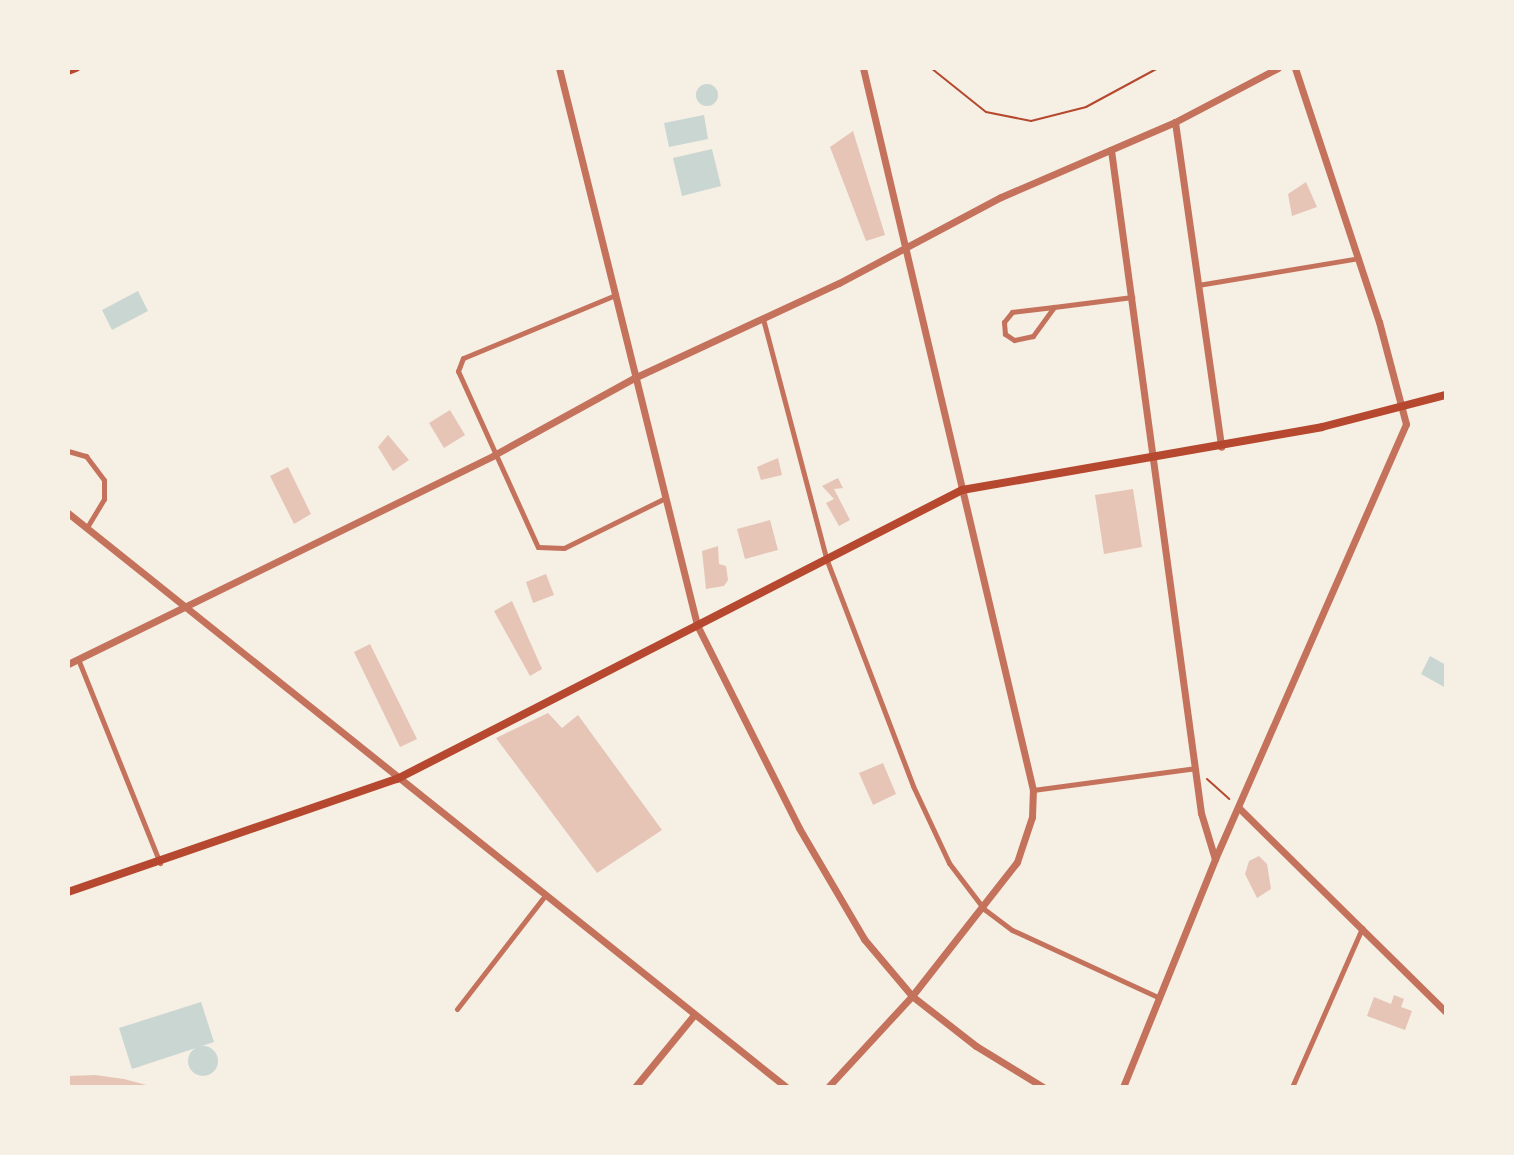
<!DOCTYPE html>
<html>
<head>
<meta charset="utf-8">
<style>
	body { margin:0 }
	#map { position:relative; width:1514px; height:1155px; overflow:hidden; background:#f6efe4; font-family:"Sofia Sans Condensed",sans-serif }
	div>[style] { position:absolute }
	.water>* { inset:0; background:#c9d6d2 }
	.round { border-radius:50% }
	.building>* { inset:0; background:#e6c5b7 }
	.path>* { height:2px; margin:-1px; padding:0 1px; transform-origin:1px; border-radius:1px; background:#b5482f }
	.minor>* { height:5px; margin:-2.5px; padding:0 2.5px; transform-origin:2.5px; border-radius:2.5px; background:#c5725c }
	.tertiary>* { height:7px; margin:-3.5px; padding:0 3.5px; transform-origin:3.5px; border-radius:3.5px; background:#c5725c }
	.secondary>* { height:8px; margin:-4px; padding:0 4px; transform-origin:4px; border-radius:4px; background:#b5482f }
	span { translate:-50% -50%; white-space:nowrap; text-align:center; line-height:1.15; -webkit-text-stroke:6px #f6efe4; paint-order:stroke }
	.frame { position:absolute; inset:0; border:70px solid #f6efe4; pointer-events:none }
</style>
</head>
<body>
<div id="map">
	<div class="water">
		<i class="round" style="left:696px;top:84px;width:22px;height:22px"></i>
		<i style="clip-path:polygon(704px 115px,708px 139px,669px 147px,664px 123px)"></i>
		<i style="clip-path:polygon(712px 149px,721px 186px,682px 196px,673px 158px)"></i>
		<i style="clip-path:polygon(138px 291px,148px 311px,112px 330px,102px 310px)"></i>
		<i style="clip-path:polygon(1430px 656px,1446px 665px,1446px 688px,1421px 674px)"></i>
		<i style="clip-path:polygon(201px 1002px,214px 1042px,132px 1069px,119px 1028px)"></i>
		<i class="round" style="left:188px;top:1046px;width:30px;height:30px"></i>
	</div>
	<div class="building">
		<i style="clip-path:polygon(853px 131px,885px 235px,866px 241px,830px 147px)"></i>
		<i style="clip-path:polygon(1306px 182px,1317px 207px,1292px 216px,1288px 194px)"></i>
		<i style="clip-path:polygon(450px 410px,465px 435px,444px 448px,429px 423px)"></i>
		<i style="clip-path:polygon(388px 435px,409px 460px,393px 471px,378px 447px)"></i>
		<i style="clip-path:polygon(778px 458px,782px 475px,761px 480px,757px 467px)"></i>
		<i style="clip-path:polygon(288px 467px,311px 514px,294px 524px,270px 476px)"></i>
		<i style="clip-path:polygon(838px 478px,843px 488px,834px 489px,850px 520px,839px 526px,826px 503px,834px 499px,822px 486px)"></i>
		<i style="clip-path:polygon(1133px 489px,1142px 547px,1104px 554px,1095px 495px)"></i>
		<i style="clip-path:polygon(770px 520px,778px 550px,745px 559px,737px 529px)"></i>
		<i style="clip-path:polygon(718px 546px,719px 564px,726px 566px,728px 580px,724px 586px,706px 589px,702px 551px)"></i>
		<i style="clip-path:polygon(546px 574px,554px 595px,533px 603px,526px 582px)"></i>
		<i style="clip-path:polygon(512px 601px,542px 669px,530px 676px,494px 611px)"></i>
		<i style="clip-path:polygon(370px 644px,417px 739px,400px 747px,354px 652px)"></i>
		<i style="clip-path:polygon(548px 713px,562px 728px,578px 715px,662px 830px,597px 873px,496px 738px)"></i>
		<i style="clip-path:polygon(883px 763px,896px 794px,873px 805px,859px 773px)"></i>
		<i style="clip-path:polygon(1259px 856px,1267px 864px,1271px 889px,1257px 898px,1245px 874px,1249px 861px)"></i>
		<i style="clip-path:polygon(1394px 995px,1404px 999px,1401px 1007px,1412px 1011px,1405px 1030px,1367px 1016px,1374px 997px,1391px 1004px)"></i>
		<i style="clip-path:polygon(95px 1075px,124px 1079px,154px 1087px,68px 1087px,68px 1076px)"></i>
	</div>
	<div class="path">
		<i style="left:931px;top:68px;width:70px;rotate:38.7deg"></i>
		<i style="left:986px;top:112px;width:46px;rotate:11.3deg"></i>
		<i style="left:1031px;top:121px;width:57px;rotate:-14.3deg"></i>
		<i style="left:1086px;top:107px;width:82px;rotate:-28.4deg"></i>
		<i style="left:1207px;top:779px;width:30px;rotate:42deg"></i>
	</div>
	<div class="minor">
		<i style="left:1198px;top:285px;width:163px;rotate:-9.5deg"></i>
		<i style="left:613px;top:296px;width:162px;rotate:157.5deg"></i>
		<i style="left:463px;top:358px;width:14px;rotate:111deg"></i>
		<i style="left:458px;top:371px;width:193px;rotate:65.6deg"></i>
		<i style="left:538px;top:547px;width:26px;rotate:2deg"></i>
		<i style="left:564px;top:548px;width:113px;rotate:-26.3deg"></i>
		<i style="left:1054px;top:307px;width:36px;rotate:126deg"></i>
		<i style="left:1033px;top:336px;width:19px;rotate:168deg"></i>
		<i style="left:1014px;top:340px;width:11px;rotate:-146deg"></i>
		<i style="left:1005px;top:334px;width:12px;rotate:-95deg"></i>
		<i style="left:1004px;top:322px;width:13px;rotate:-51deg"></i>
		<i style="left:1012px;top:312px;width:42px;rotate:-6.8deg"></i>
		<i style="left:1054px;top:307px;width:79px;rotate:-7.3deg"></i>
		<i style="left:763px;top:319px;width:247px;rotate:75.2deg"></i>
		<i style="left:826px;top:558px;width:244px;rotate:69.1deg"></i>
		<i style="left:913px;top:786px;width:85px;rotate:64.9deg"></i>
		<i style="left:949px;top:863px;width:58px;rotate:52.7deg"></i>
		<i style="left:984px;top:909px;width:35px;rotate:37deg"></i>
		<i style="left:1012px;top:930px;width:161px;rotate:24.7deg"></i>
		<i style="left:68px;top:451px;width:19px;rotate:16deg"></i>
		<i style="left:86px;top:456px;width:30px;rotate:53deg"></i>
		<i style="left:104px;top:480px;width:19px;rotate:90deg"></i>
		<i style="left:104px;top:499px;width:33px;rotate:121deg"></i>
		<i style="left:78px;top:659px;width:220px;rotate:68.1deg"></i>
		<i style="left:1033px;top:790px;width:163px;rotate:-7.7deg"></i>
		<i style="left:457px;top:1009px;width:140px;rotate:-52.2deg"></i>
		<i style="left:1292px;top:1087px;width:174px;rotate:-66.2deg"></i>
	</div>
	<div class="tertiary">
		<i style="left:559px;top:68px;width:574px;rotate:76.08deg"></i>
		<i style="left:697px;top:625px;width:227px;rotate:63.3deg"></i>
		<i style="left:799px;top:828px;width:129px;rotate:59.6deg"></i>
		<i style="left:864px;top:939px;width:75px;rotate:49.9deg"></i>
		<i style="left:912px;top:996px;width:81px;rotate:38deg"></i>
		<i style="left:976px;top:1046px;width:79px;rotate:31.5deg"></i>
		<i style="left:1175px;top:122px;width:328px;rotate:81.9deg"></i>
		<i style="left:1111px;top:150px;width:669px;rotate:82.27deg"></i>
		<i style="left:1201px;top:813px;width:48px;rotate:73.1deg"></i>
		<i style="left:68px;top:513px;width:919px;rotate:38.64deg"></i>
		<i style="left:68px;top:664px;width:475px;rotate:-26.1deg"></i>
		<i style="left:494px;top:455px;width:160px;rotate:-28.8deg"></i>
		<i style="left:634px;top:378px;width:226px;rotate:-24.9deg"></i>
		<i style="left:839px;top:283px;width:183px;rotate:-28deg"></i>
		<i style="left:1001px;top:197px;width:189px;rotate:-23.3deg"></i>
		<i style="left:1175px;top:122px;width:116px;rotate:-27.7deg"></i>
		<i style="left:1239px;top:808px;width:291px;rotate:44.6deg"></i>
		<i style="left:635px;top:1087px;width:93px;rotate:-50.7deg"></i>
		<i style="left:828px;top:1087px;width:124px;rotate:-47.3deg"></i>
		<i style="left:912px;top:996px;width:170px;rotate:-51.9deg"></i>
		<i style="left:1017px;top:862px;width:47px;rotate:-71.6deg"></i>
		<i style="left:1032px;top:817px;width:27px;rotate:-88deg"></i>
		<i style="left:1033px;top:790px;width:742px;rotate:-103.25deg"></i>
		<i style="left:1123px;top:1087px;width:246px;rotate:-68deg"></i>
		<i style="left:1215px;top:859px;width:475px;rotate:-66.3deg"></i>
		<i style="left:1406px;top:424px;width:106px;rotate:-104.8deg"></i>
		<i style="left:1379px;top:322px;width:268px;rotate:-108.3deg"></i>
	</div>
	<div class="secondary">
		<i style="left:68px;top:71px;width:9px;rotate:-21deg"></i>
		<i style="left:68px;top:892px;width:348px;rotate:-19deg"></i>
		<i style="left:397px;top:779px;width:635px;rotate:-27.09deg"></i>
		<i style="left:962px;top:490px;width:365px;rotate:-9.9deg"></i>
		<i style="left:1322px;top:427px;width:128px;rotate:-14.5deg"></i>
	</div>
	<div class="frame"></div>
</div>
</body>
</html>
